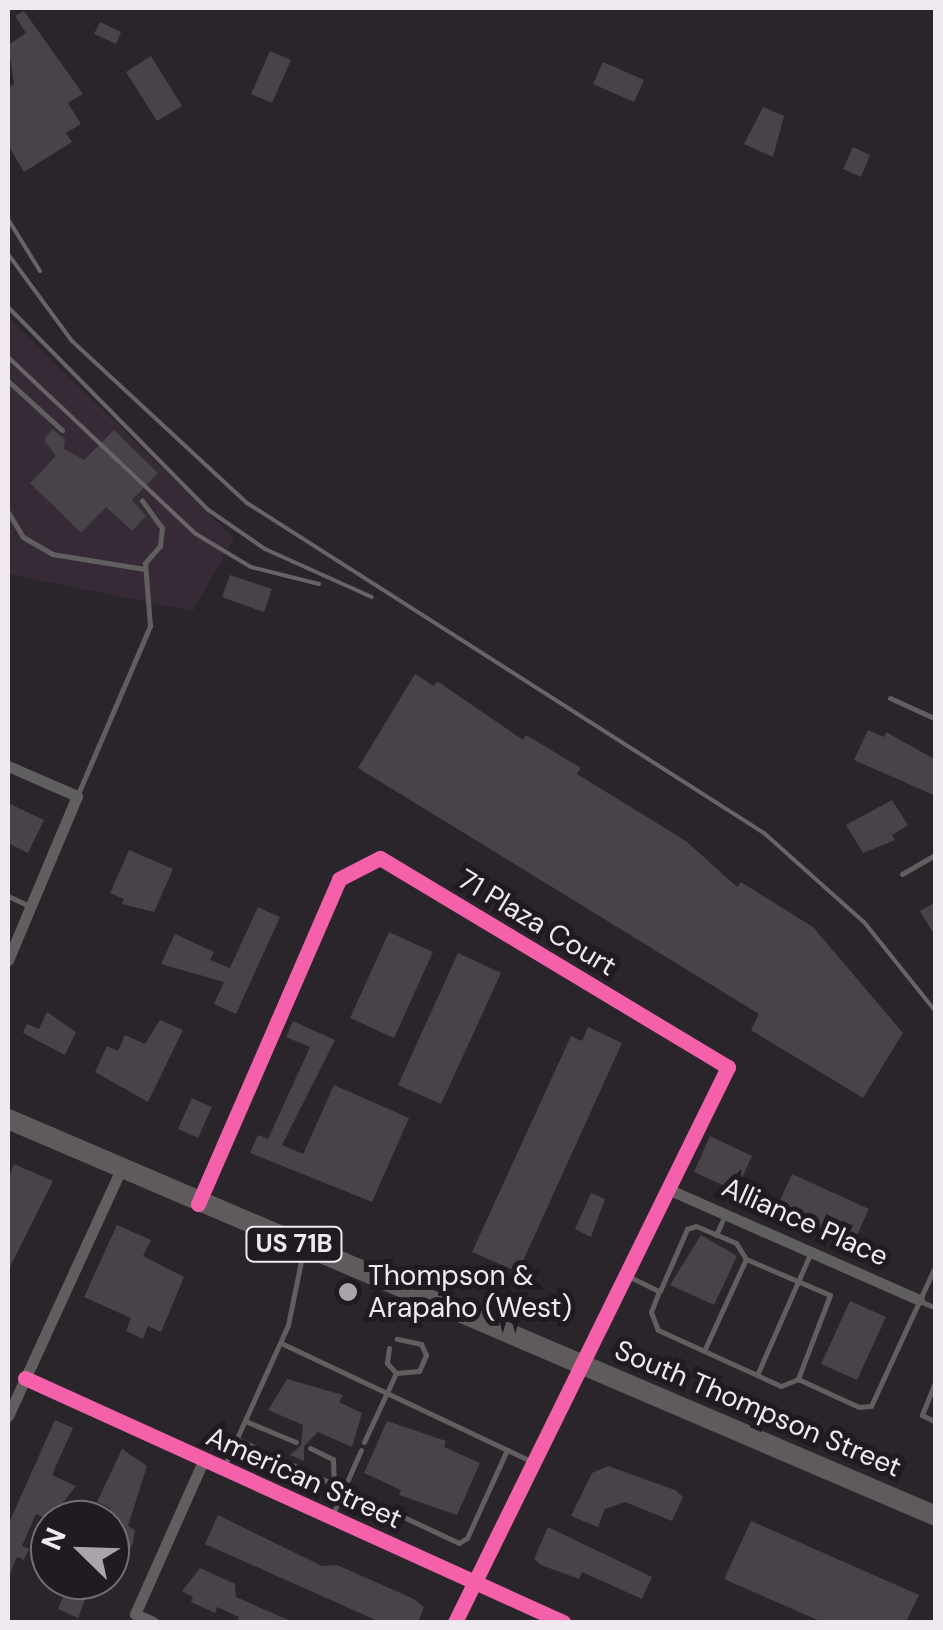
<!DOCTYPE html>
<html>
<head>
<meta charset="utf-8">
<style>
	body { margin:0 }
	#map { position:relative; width:943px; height:1630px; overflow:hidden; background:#2a252b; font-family:"DM Sans",sans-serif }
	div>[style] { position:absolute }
	.built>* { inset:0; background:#362a37 }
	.building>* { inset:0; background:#474348 }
	.lane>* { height:5px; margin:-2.5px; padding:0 2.5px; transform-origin:2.5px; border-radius:2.5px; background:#605e5e }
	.street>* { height:11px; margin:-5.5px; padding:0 5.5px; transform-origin:5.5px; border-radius:5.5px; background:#605e5e }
	.highway>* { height:20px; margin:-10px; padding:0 10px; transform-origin:10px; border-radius:10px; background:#5f5b5d }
	.rail>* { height:4px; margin:-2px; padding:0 2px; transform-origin:2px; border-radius:2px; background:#666466 }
	.cycleway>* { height:15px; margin:-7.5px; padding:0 7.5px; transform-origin:7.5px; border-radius:7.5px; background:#f560ab }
	.dots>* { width:28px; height:28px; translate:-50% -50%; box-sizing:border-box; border:5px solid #221a23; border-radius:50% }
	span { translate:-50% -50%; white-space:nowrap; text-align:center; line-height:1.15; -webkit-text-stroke:10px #221a23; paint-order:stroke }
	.shield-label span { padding:2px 8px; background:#221a23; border:2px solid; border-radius:8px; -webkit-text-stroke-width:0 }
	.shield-label { font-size:25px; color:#f0eaf0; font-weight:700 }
	.street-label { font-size:28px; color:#f0eaf0 }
	.poi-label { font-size:28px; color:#f0eaf0 }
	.left { translate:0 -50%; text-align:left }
	.frame { position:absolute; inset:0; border:10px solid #f0eaf0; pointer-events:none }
	.north { position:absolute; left:30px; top:1500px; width:100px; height:100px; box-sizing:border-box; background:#221a23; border:2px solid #746d75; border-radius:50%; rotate:293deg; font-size:28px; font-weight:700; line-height:40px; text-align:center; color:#f0eaf0 }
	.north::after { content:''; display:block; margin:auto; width:35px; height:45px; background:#aba5ab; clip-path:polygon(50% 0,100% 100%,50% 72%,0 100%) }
</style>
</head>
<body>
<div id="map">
	<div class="built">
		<i style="clip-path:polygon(8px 317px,234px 538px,193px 611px,8px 574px)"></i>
	</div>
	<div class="building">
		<i style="clip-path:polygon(24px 11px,83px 94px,68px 103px,81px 124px,66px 133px,72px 142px,24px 172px,8px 145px,8px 88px,14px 84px,8px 45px,26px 33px,15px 16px)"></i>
		<i style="clip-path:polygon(100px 22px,121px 32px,116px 44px,94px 34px)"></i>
		<i style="clip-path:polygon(270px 51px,291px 60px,272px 103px,251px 94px)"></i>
		<i style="clip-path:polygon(151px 56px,182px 106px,157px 121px,126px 72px)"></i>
		<i style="clip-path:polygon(603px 62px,644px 80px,634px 102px,593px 84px)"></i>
		<i style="clip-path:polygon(763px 107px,784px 116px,773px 157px,744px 144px)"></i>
		<i style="clip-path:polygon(853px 147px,870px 155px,861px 177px,843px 169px)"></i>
		<i style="clip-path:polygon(52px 429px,65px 439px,64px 449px,84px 460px,114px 430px,158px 473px,132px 500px,146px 516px,132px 531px,106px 507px,81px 533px,30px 483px,56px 456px,44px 440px)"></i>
		<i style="clip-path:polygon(230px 575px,272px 589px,264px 612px,222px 597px)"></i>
		<i style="clip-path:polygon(415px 674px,434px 686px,437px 681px,523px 740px,526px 735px,581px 768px,577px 774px,686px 841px,737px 887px,741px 882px,813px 927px,903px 1033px,863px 1098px,751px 1030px,759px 1014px,358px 768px)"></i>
		<i style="clip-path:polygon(868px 730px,884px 737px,886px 732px,936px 760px,936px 796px,854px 760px)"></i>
		<i style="clip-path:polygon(892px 800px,908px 825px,892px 835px,895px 840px,863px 853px,846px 825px)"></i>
		<i style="clip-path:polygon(8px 803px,44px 820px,28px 853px,8px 843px)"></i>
		<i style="clip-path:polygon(129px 850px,173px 869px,154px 912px,122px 904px,124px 899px,110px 893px)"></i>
		<i style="clip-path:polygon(936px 902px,936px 938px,920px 911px)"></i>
		<i style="clip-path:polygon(258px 907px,280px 917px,236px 1014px,214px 1004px,224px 982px,161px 964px,175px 934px,214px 952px,210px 960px,230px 968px)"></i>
		<i style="clip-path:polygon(389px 932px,433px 952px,394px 1038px,350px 1018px)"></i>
		<i style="clip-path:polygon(458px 953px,501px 973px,441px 1104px,398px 1085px)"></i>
		<i style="clip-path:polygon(47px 1012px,76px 1032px,65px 1055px,23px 1033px,27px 1024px,39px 1029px)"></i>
		<i style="clip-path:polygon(160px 1020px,183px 1030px,148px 1102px,95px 1072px,107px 1046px,118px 1051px,125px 1035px,145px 1044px)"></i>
		<i style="clip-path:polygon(293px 1021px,335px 1040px,282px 1145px,303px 1154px,334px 1085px,409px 1118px,372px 1202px,250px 1153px,258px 1135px,268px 1139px,310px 1047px,286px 1037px)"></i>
		<i style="clip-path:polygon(588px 1027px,622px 1043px,518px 1272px,472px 1252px,571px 1036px,582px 1041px)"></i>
		<i style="clip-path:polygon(192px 1098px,212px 1107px,198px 1138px,178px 1129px)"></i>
		<i style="clip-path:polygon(710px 1136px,752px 1156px,736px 1191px,694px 1172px)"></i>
		<i style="clip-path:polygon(14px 1164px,53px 1181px,8px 1271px,8px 1179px)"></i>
		<i style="clip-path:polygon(792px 1174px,869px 1209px,853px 1244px,776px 1209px)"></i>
		<i style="clip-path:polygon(591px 1193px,605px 1199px,591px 1237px,575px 1229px)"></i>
		<i style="clip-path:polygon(117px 1225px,151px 1240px,143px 1256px,184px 1277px,161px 1332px,148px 1326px,143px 1339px,126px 1331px,131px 1318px,84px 1297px)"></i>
		<i style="clip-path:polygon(701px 1235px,737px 1256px,714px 1305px,670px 1285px)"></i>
		<i style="clip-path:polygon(850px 1301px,886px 1317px,857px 1380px,821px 1364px)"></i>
		<i style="clip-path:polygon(287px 1379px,343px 1395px,339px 1402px,362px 1413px,352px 1447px,318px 1432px,304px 1446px,304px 1461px,290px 1455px,301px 1445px,303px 1425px,268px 1410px)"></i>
		<i style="clip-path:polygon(55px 1420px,73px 1428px,52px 1475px,76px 1486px,49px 1520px,36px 1514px,22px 1546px,29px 1549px,24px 1560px,17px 1557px,8px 1578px,8px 1525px)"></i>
		<i style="clip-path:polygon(387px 1421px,446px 1441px,444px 1447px,480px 1463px,457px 1515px,399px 1495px,401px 1490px,364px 1473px)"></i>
		<i style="clip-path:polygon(122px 1449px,147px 1466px,128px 1526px,135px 1530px,133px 1543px,110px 1586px,110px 1508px,97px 1502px)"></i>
		<i style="clip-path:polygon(608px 1466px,675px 1490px,683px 1497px,672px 1521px,625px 1502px,605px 1509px,598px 1527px,571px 1516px,592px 1473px)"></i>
		<i style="clip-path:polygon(218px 1515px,322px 1566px,337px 1565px,414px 1599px,424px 1607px,418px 1622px,380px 1622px,205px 1544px)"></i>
		<i style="clip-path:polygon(751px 1521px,919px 1595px,906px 1622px,822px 1622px,724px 1579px)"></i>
		<i style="clip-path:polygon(548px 1527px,652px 1577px,642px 1599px,582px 1572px,579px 1579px,541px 1565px,534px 1559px)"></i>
		<i style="clip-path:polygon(200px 1568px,235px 1584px,236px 1597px,293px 1622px,236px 1622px,239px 1617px,217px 1607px,215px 1613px,191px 1602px,193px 1597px,182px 1591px)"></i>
		<i style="clip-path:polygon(70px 1580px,93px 1580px,78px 1618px,58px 1609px)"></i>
	</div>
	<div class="lane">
		<i style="left:8px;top:381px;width:73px;rotate:42.2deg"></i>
		<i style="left:8px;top:512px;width:29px;rotate:59deg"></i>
		<i style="left:23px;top:537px;width:34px;rotate:30deg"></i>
		<i style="left:52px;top:554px;width:94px;rotate:9.2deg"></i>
		<i style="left:890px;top:698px;width:51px;rotate:24.5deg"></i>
		<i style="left:78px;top:794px;width:183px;rotate:-66.8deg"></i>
		<i style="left:150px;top:626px;width:63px;rotate:-94.5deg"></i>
		<i style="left:145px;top:563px;width:23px;rotate:-49deg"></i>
		<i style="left:160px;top:546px;width:18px;rotate:-84deg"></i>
		<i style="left:162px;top:528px;width:34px;rotate:-126deg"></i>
		<i style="left:902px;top:874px;width:39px;rotate:-30deg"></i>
		<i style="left:8px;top:896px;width:21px;rotate:25deg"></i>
		<i style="left:716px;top:1235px;width:22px;rotate:-66deg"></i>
		<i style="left:628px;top:1276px;width:34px;rotate:26deg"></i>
		<i style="left:659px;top:1291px;width:22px;rotate:111deg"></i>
		<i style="left:651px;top:1312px;width:19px;rotate:69deg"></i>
		<i style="left:658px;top:1330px;width:135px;rotate:24.5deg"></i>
		<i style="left:781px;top:1386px;width:18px;rotate:-22deg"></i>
		<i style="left:798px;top:1379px;width:67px;rotate:24.7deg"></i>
		<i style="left:859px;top:1407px;width:12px;rotate:-5deg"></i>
		<i style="left:871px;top:1406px;width:155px;rotate:-65.3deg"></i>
		<i style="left:660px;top:1291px;width:68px;rotate:-66.5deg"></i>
		<i style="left:687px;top:1229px;width:9px;rotate:-18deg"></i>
		<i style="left:696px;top:1226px;width:43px;rotate:23deg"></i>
		<i style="left:736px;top:1243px;width:19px;rotate:58deg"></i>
		<i style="left:746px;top:1259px;width:91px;rotate:23.2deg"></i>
		<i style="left:830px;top:1295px;width:90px;rotate:110.9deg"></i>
		<i style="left:922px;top:1302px;width:15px;rotate:23deg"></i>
		<i style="left:281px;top:1343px;width:276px;rotate:25.3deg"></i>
		<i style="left:389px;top:1348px;width:15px;rotate:98deg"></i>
		<i style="left:387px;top:1363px;width:13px;rotate:48deg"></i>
		<i style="left:396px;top:1373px;width:23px;rotate:-5deg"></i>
		<i style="left:419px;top:1371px;width:17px;rotate:-66deg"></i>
		<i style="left:426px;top:1355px;width:12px;rotate:-114deg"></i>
		<i style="left:421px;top:1344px;width:25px;rotate:-168deg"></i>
		<i style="left:704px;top:1351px;width:101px;rotate:-65.5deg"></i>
		<i style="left:757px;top:1375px;width:132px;rotate:-66.3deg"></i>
		<i style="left:936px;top:1380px;width:38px;rotate:112deg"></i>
		<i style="left:922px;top:1415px;width:16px;rotate:27deg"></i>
		<i style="left:245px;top:1421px;width:55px;rotate:22.4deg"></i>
		<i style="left:237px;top:1439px;width:245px;rotate:25.1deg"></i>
		<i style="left:459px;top:1543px;width:9px;rotate:-32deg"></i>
		<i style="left:467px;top:1538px;width:97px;rotate:-65.6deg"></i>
		<i style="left:364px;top:1442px;width:76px;rotate:-65.1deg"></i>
		<i style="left:310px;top:1448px;width:25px;rotate:26deg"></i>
		<i style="left:333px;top:1459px;width:25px;rotate:88deg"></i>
		<i style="left:223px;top:1469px;width:158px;rotate:-65.7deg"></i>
		<i style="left:288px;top:1325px;width:76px;rotate:-78.5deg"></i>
		<i style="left:332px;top:1516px;width:72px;rotate:-66.3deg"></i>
	</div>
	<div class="street">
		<i style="left:8px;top:766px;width:75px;rotate:23.5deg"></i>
		<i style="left:77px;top:796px;width:178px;rotate:112.8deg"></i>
		<i style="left:670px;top:1190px;width:272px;rotate:23.8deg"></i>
		<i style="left:198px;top:1204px;width:354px;rotate:-66.5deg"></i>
		<i style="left:339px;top:879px;width:46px;rotate:-27.1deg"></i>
		<i style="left:380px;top:858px;width:406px;rotate:31deg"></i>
		<i style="left:728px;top:1067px;width:619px;rotate:116.19deg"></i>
		<i style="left:25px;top:1378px;width:591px;rotate:24.4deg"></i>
		<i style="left:8px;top:1416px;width:272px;rotate:-65.4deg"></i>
		<i style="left:153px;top:1622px;width:20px;rotate:-156deg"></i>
		<i style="left:135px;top:1614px;width:167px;rotate:-66deg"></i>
	</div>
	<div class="highway">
		<i style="left:8px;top:1119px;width:1009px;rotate:23.16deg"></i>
	</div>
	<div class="rail">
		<i style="left:8px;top:219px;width:61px;rotate:58.4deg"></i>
		<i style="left:8px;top:254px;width:108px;rotate:53.7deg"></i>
		<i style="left:72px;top:341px;width:238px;rotate:42.8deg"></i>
		<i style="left:247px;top:503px;width:613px;rotate:32.55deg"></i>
		<i style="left:764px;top:833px;width:134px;rotate:41.7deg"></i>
		<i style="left:864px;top:922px;width:115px;rotate:51.3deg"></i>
		<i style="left:8px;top:307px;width:284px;rotate:45.4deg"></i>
		<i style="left:207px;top:509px;width:70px;rotate:34.6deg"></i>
		<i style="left:265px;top:549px;width:117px;rotate:24.2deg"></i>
		<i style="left:8px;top:357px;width:258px;rotate:43.3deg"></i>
		<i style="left:196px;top:534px;width:64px;rotate:31deg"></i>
		<i style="left:251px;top:567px;width:70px;rotate:14deg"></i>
	</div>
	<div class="cycleway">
		<i style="left:198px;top:1204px;width:354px;rotate:-66.5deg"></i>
		<i style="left:339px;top:879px;width:46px;rotate:-27.1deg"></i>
		<i style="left:380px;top:858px;width:406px;rotate:31deg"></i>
		<i style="left:728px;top:1067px;width:619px;rotate:116.19deg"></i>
		<i style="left:25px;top:1378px;width:591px;rotate:24.4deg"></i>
	</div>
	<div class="dots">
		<i style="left:348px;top:1292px;background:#aba5ab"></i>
	</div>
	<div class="shield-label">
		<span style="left:294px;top:1244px">US 71B</span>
	</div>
	<div class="street-label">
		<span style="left:537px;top:923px;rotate:31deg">71 Plaza Court</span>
		<span style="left:805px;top:1222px;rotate:24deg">Alliance Place</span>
		<span style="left:758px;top:1409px;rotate:23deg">South Thompson Street</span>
		<span style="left:304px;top:1478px;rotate:24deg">American Street</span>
	</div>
	<div class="poi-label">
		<span class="left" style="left:368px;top:1292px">Thompson &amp;<br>Arapaho (West)</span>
	</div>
	<div class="frame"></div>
	<div class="north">N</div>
</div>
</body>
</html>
